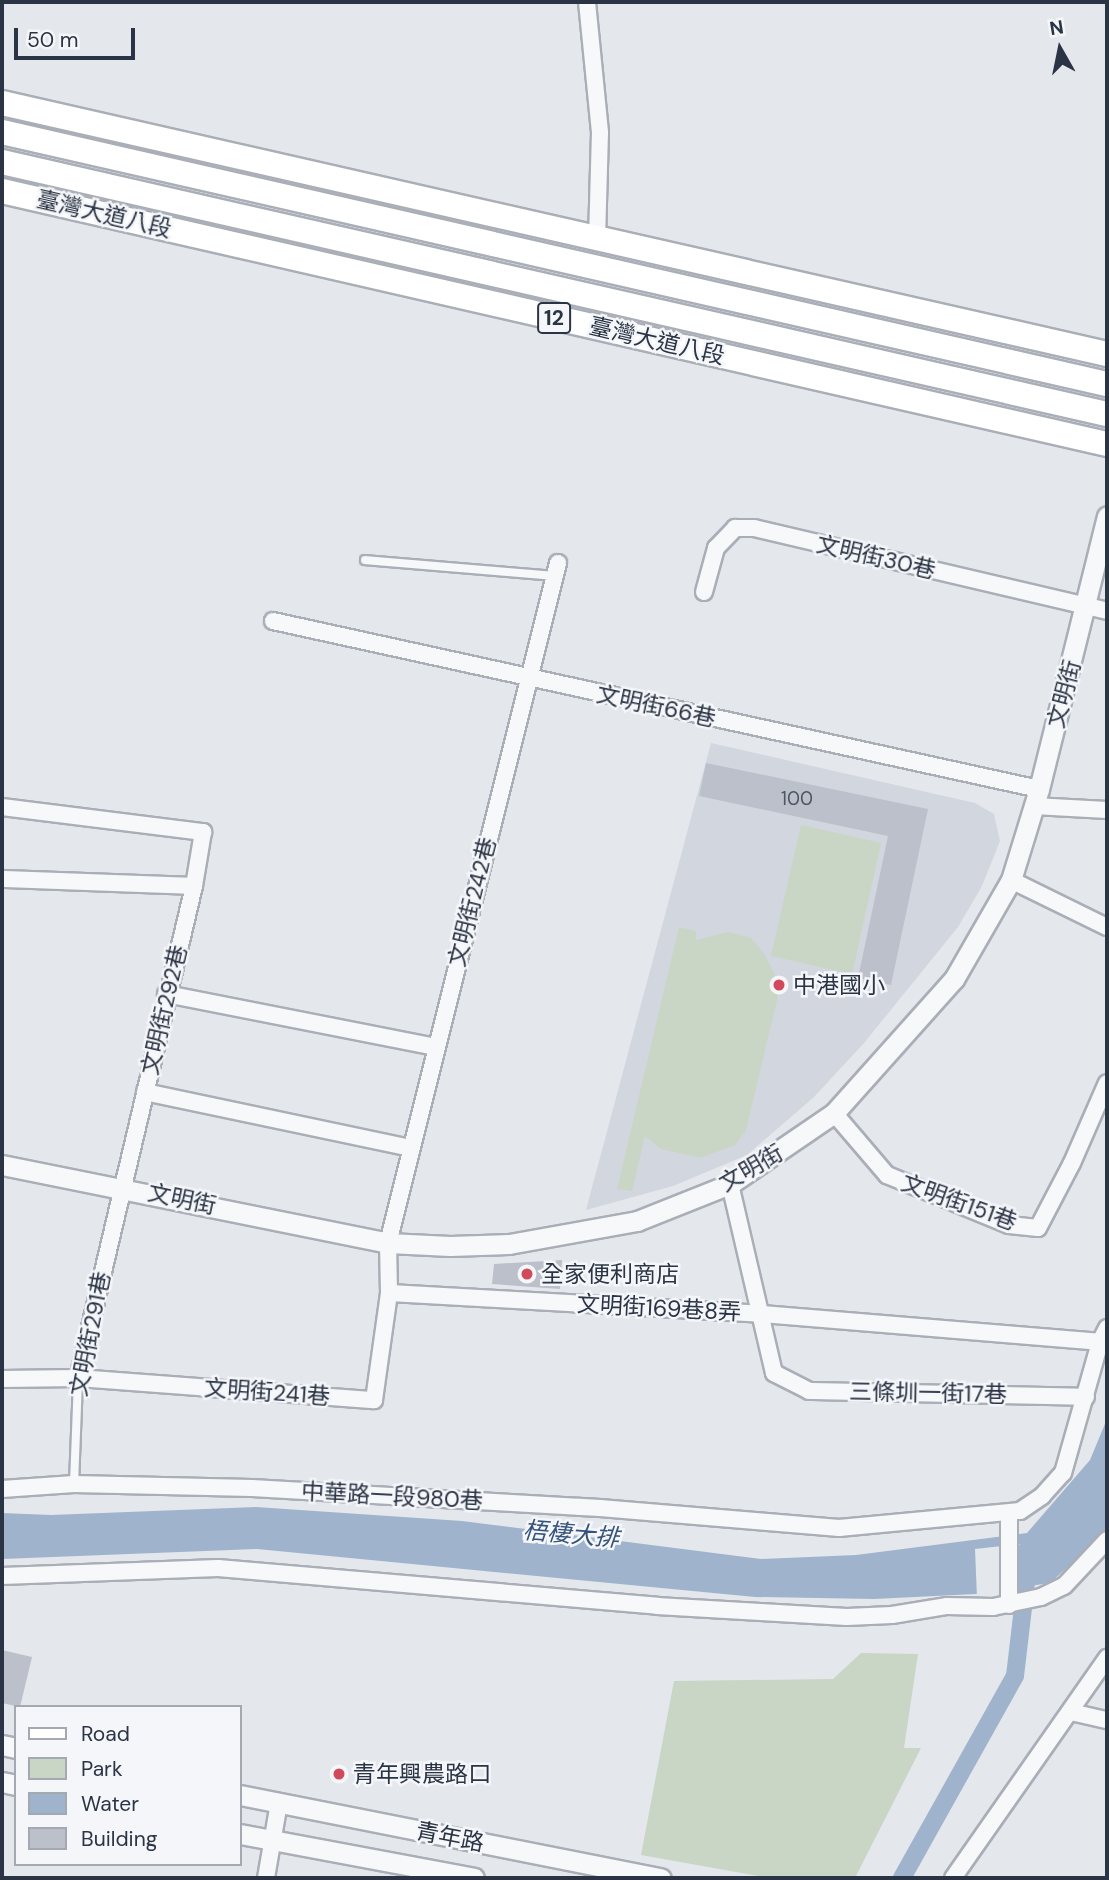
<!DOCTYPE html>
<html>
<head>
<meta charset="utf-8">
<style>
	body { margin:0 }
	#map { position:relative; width:1109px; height:1880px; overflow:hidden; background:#e4e7ec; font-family:"DM Sans","Noto Sans TC",sans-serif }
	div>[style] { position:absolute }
	.built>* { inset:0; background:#d2d6de }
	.green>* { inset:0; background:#c9d6c5 }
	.water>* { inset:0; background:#9fb4cc }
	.pier>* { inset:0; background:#e4e7ec }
	.canal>* { height:18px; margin:-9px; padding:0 9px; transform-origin:9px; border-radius:9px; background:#9fb4cc }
	.building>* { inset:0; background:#bbc0ca }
	.roads { filter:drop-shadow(2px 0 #a9aeb7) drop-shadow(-2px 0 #a9aeb7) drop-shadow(0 2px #a9aeb7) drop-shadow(0 -2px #a9aeb7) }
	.service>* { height:8px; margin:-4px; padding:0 4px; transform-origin:4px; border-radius:4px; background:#f7f8fa }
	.minor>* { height:16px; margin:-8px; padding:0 8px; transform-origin:8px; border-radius:8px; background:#f7f8fa }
	.tertiary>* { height:19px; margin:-9.5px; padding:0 9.5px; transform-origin:9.5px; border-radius:9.5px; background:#f7f8fa }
	.primary>* { height:24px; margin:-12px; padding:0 12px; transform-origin:12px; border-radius:12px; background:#fff }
	.dots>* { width:19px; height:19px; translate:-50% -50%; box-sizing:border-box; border:4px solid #f4f6f9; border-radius:50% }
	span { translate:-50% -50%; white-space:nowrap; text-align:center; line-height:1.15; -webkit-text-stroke:5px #f4f6f9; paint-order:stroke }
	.number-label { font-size:19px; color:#4f5766 }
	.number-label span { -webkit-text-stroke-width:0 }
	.shield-label span { padding:2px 5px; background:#f4f6f9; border:2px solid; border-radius:5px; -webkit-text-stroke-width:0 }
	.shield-label { font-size:21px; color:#2b3445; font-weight:700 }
	.street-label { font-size:23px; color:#2b3445 }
	.poi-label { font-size:23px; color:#2b3445 }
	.left { translate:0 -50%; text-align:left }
	.water-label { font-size:24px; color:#34527a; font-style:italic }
	.frame { position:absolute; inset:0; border:4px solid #2b3445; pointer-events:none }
	.legend { position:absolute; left:14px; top:1705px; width:228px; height:161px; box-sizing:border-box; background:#f4f6f9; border:2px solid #a4a8b1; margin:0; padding:9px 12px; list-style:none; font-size:21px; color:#2b3445 }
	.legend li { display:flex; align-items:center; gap:14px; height:35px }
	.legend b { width:35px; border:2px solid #a4a8b1 }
	.north { position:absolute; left:1025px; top:14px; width:70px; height:70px; -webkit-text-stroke:5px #f4f6f9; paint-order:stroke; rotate:351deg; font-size:19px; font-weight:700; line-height:28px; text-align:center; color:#2b3445 }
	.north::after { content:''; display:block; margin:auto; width:24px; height:32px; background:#2b3445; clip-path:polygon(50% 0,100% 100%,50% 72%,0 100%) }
	.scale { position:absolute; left:14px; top:28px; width:121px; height:32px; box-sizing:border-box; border:4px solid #2b3445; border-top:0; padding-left:9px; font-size:21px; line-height:24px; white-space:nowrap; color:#2b3445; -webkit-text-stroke:5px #f4f6f9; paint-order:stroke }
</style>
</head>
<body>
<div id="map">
	<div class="built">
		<i style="clip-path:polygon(711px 743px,975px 803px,994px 814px,1000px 841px,982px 886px,958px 927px,864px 1043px,814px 1097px,747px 1155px,673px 1186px,586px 1210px)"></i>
	</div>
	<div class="green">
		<i style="clip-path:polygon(801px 825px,881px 843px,852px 974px,771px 956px)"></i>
		<i style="clip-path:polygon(679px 927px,696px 931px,696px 940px,728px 932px,751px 938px,765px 955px,775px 975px,778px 996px,746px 1130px,735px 1145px,700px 1158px,661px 1149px,645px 1136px,632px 1191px,617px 1189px)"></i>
		<i style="clip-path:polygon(861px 1653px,918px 1654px,904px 1748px,921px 1748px,855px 1878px,770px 1878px,641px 1855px,674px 1681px,833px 1679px)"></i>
	</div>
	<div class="water">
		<i style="clip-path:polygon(1107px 1419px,1107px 1531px,1050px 1583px,976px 1594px,874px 1599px,755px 1597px,257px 1549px,2px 1559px,2px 1513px,51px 1515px,256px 1507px,462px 1521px,761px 1559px,856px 1555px,1027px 1533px,1090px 1460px)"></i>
	</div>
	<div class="pier">
		<i style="clip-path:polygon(1020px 1544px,1013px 1554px,1014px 1592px,977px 1598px,975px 1549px)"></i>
	</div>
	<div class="canal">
		<i style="left:902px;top:1878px;width:231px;rotate:-60.8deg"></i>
		<i style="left:1015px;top:1676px;width:111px;rotate:-83.3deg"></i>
	</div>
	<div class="building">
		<i style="clip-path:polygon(706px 763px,928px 809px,891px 985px,858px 978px,888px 836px,699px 796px)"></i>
		<i style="clip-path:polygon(562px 1260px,560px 1289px,492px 1284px,494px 1264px)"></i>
		<i style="clip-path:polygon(2px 1650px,32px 1657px,20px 1707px,2px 1703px)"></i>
	</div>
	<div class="roads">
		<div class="service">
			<i style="left:365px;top:560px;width:190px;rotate:4.8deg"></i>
			<i style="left:74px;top:1484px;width:106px;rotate:-87.8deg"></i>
		</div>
		<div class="minor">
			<i style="left:587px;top:2px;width:131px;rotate:84.3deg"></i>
			<i style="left:600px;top:132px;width:106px;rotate:91.6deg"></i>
			<i style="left:704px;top:592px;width:46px;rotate:-74.7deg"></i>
			<i style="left:716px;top:548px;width:28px;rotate:-46deg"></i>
			<i style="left:735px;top:528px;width:19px"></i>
			<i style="left:754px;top:528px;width:363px;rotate:13.2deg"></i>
			<i style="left:273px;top:621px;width:784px;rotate:12.37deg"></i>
			<i style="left:1034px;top:806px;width:73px;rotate:3.1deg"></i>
			<i style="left:2px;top:807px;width:203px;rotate:7.1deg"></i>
			<i style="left:203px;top:832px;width:55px;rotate:99.5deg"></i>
			<i style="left:194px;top:886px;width:505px;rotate:103.27deg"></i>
			<i style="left:2px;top:879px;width:192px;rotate:2.1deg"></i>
			<i style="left:1011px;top:880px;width:107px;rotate:26.1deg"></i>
			<i style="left:166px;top:994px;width:274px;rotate:11.1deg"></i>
			<i style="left:145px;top:1092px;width:272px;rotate:11.9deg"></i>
			<i style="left:834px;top:1113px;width:82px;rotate:49.5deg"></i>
			<i style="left:887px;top:1175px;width:132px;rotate:22.3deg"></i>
			<i style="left:1009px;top:1225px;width:29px;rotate:6deg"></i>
			<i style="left:1038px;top:1228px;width:73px;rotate:-62.4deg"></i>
			<i style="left:1072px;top:1163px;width:87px;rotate:-66.4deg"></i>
			<i style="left:730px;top:1184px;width:194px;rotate:76.9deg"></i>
			<i style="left:774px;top:1373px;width:39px;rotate:27deg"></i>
			<i style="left:809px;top:1391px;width:277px;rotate:1.2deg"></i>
			<i style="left:389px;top:1293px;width:373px;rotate:3.2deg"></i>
			<i style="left:761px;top:1314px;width:340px;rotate:4.7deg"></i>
			<i style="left:2px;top:1379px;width:76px;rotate:-0.8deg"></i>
			<i style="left:78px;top:1378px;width:297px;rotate:4.3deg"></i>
			<i style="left:374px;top:1400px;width:108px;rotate:-82deg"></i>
			<i style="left:389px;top:1293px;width:50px;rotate:-91.1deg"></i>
			<i style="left:388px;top:1243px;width:701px;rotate:-75.96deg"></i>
			<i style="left:2px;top:1489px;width:72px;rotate:-4deg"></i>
			<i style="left:74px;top:1484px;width:178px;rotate:1.3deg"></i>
			<i style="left:252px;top:1488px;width:349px;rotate:3.3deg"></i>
			<i style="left:600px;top:1508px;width:240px;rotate:4.8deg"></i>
			<i style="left:839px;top:1528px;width:182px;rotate:-5.4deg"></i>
			<i style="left:1020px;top:1511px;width:27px;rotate:-34deg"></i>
			<i style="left:1042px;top:1496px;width:31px;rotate:-48deg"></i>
			<i style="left:1063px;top:1473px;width:136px;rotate:-74.2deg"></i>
			<i style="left:1100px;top:1342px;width:16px;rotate:-63deg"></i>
			<i style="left:2px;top:1576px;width:216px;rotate:-2.1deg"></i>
			<i style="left:218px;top:1568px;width:441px;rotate:4.9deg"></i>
			<i style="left:657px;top:1606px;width:190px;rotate:3.3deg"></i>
			<i style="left:847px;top:1617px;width:45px;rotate:-2.5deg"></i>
			<i style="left:892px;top:1615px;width:56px;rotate:-9.3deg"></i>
			<i style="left:947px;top:1606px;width:46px;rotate:1.2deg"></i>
			<i style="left:993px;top:1607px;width:49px;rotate:-11.8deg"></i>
			<i style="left:1041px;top:1597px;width:25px;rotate:-26deg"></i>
			<i style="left:1064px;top:1586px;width:63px;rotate:-46.9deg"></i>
			<i style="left:1009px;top:1605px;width:92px;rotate:-90deg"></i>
			<i style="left:1071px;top:1712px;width:37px;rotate:13deg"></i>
			<i style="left:266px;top:1878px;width:76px;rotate:-80.2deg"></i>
			<i style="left:953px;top:1878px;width:269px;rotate:-55deg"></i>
		</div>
		<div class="tertiary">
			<i style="left:2px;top:1165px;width:394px;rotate:11.4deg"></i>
			<i style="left:388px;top:1243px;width:62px;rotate:2.8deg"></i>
			<i style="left:450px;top:1246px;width:59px;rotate:-1.9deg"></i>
			<i style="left:509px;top:1244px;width:130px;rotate:-10.2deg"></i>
			<i style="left:637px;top:1221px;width:100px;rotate:-21.7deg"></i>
			<i style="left:730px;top:1184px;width:126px;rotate:-34.3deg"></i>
			<i style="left:834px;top:1113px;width:180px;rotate:-48.2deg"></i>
			<i style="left:954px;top:979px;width:114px;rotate:-60.1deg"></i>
			<i style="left:1011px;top:880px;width:95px;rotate:-72.9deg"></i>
			<i style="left:1039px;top:789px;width:281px;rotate:-76deg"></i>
			<i style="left:2px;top:1745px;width:14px;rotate:12deg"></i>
			<i style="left:2px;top:1782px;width:14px;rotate:12deg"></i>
			<i style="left:240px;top:1795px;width:429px;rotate:11.2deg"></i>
			<i style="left:240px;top:1834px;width:238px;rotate:10.6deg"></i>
		</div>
		<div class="primary">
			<i style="left:2px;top:103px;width:1133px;rotate:12.8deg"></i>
			<i style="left:2px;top:132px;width:1133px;rotate:12.85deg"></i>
			<i style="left:2px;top:162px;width:1133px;rotate:12.85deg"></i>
			<i style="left:2px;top:191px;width:1134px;rotate:12.9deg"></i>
		</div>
	</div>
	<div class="dots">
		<i style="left:779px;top:985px;background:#d1495b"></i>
		<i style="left:527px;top:1274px;background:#d1495b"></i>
		<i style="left:339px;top:1774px;background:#d1495b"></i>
	</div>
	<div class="number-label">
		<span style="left:797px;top:799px">100</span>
	</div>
	<div class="shield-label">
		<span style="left:554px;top:318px">12</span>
	</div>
	<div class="street-label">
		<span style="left:104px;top:214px;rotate:13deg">臺灣大道八段</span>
		<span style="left:657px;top:341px;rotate:13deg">臺灣大道八段</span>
		<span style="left:876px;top:557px;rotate:13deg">文明街30巷</span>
		<span style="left:1064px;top:694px;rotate:-75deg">文明街</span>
		<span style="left:656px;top:706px;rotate:12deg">文明街66巷</span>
		<span style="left:472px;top:902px;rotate:-76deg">文明街242巷</span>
		<span style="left:164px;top:1010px;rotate:-77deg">文明街292巷</span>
		<span style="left:751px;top:1168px;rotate:-30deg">文明街</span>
		<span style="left:182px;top:1199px;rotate:12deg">文明街</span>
		<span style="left:959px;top:1202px;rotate:20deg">文明街151巷</span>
		<span style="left:659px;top:1308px;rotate:3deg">文明街169巷8弄</span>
		<span style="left:90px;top:1334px;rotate:-79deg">文明街291巷</span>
		<span style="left:267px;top:1392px;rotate:4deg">文明街241巷</span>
		<span style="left:928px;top:1393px;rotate:1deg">三條圳一街17巷</span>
		<span style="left:392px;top:1496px;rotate:3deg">中華路一段980巷</span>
		<span style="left:450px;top:1837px;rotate:11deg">青年路</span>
	</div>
	<div class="poi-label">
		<span class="left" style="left:793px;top:985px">中港國小</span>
		<span class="left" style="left:541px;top:1274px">全家便利商店</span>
		<span class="left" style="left:353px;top:1774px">青年興農路口</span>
	</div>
	<div class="water-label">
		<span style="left:571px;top:1534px;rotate:5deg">梧棲大排</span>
	</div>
	<div class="frame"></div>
	<ul class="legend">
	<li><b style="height:9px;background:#fff"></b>Road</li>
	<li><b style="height:19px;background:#c9d6c5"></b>Park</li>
	<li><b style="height:19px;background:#9fb4cc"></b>Water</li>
	<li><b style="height:19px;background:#bbc0ca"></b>Building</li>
	</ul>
	<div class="north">N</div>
	<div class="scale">50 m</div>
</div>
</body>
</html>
